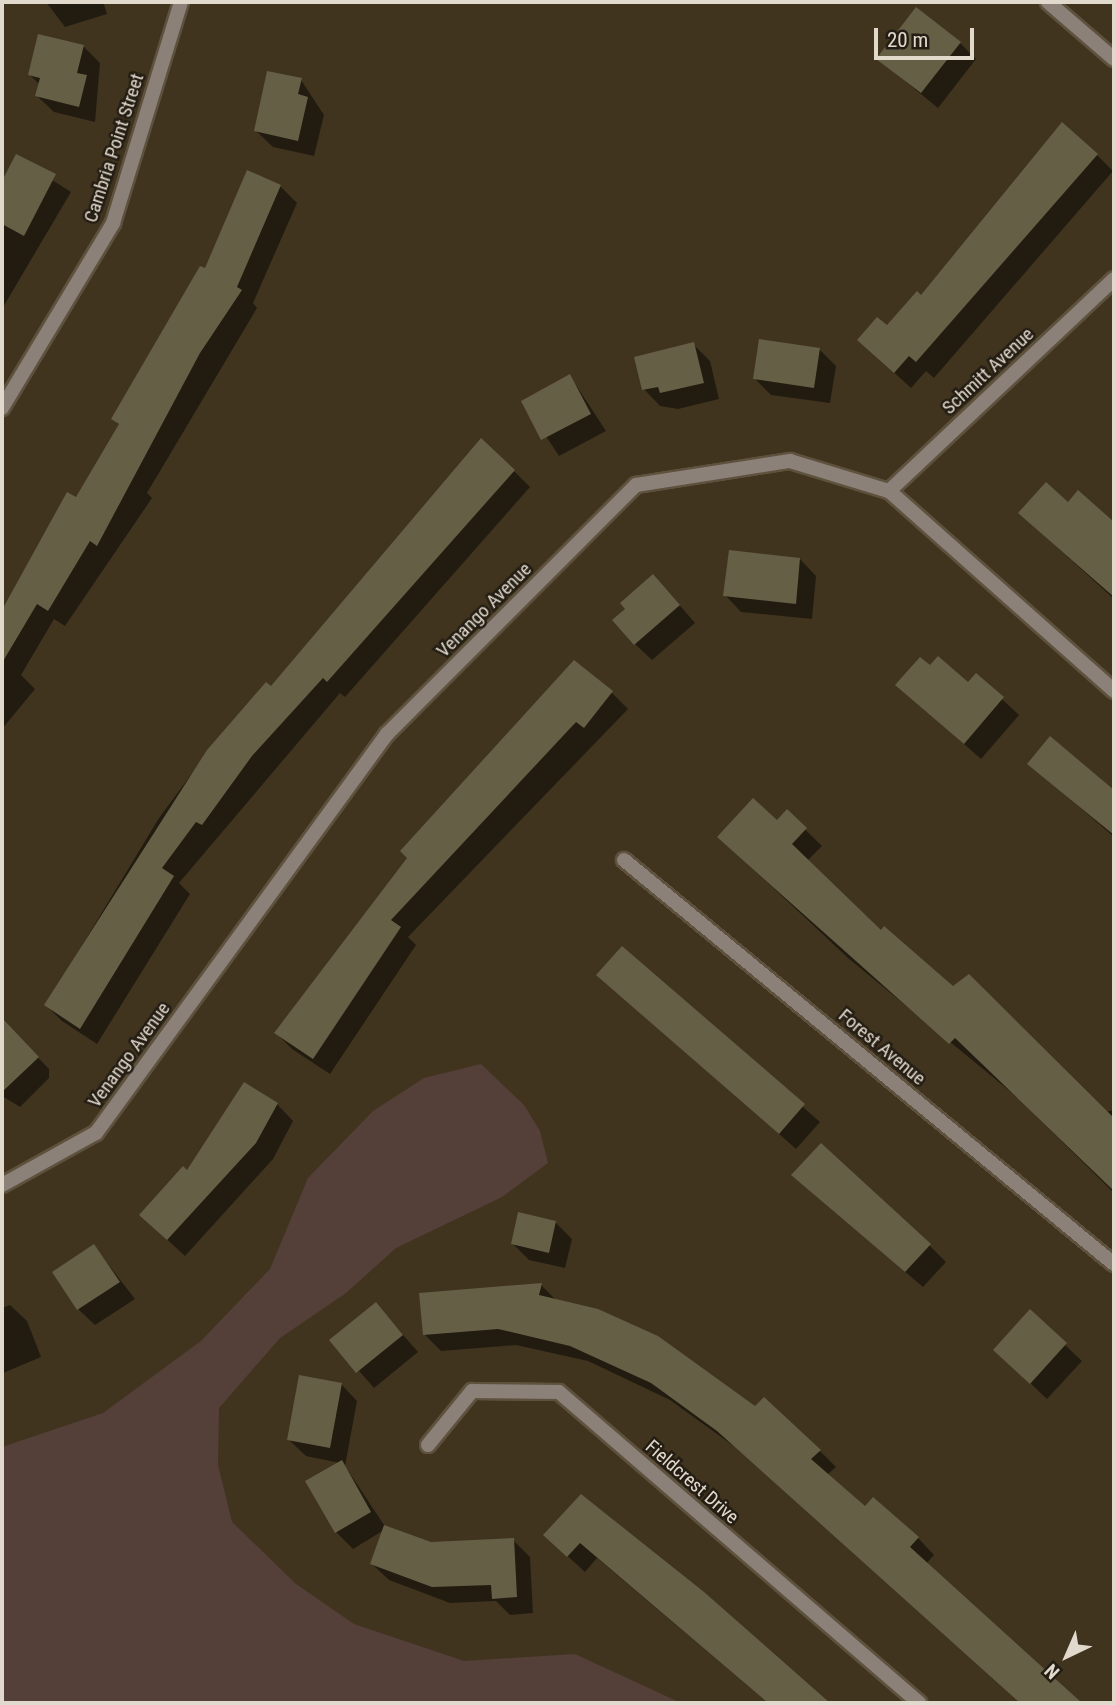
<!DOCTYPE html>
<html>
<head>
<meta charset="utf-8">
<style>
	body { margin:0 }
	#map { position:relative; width:1116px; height:1705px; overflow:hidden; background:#41341f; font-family:"Roboto Condensed",sans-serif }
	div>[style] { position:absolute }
	.green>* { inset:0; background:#543f39 }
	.shadow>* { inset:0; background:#0007 }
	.building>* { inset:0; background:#655f46 }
	.roads { filter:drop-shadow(2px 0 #5e523e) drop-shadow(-2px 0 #5e523e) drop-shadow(0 2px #5e523e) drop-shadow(0 -2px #5e523e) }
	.minor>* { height:14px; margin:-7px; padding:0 7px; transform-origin:7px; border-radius:7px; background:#8c8179 }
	span { translate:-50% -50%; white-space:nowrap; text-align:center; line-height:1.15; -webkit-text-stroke:5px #231d13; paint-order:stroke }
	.street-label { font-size:19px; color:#e2d9cd }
	.frame { position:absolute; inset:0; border:4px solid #e2d9cd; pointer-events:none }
	.north { position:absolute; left:1032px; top:1621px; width:70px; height:70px; -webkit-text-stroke:5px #231d13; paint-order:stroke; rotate:224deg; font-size:19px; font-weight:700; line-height:28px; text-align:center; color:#e2d9cd }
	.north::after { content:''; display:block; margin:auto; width:24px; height:32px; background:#e2d9cd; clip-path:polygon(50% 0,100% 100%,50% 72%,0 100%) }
	.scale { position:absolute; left:874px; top:28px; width:100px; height:32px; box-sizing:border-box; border:4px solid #e2d9cd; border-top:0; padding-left:9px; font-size:21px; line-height:24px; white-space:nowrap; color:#e2d9cd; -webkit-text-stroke:5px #231d13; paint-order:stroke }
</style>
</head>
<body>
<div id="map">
	<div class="green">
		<i style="clip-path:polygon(481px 1064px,524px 1105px,540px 1131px,548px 1163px,502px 1197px,396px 1248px,346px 1293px,280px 1338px,219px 1408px,218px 1465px,232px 1522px,296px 1584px,354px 1624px,464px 1661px,575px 1654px,681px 1703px,2px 1703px,2px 1447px,103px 1413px,201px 1341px,270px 1269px,308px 1178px,373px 1111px,424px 1078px)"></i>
	</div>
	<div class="shadow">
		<i style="clip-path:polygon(46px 2px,103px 2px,107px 14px,65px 27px)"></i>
		<i style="clip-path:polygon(960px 43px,976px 59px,938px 108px,878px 59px)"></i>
		<i style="clip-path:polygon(83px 46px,100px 63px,95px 122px,54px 112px,37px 96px,40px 85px,30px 75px)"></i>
		<i style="clip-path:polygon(301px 80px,324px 115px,314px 156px,273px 147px,256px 131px)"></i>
		<i style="clip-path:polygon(1097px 155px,1113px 171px,934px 378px,926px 371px,911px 388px,876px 356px,887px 328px)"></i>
		<i style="clip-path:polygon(16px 157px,71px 192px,2px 309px,2px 185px)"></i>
		<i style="clip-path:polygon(280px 186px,297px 203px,253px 303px,257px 308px,147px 493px,152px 498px,65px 626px,54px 619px,21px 675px,35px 689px,2px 729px,2px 612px,68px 494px,76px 499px,120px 426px,113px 418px,205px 271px)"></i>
		<i style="clip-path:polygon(693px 344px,710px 361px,719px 399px,678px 409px,660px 406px,644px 389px)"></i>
		<i style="clip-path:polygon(819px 349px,836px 366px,830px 403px,771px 395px,755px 379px)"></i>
		<i style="clip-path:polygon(570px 376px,606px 431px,559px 456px,523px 401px)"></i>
		<i style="clip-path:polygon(514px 471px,530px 487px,345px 697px,340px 693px,179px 883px,190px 894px,97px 1044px,62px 1021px,46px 1005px,159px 818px,210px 749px)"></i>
		<i style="clip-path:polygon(1078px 493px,1114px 524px,1114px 599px,1037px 529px)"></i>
		<i style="clip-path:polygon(800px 559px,816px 576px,812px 619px,741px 612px,725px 595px)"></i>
		<i style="clip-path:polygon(669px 593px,695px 623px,652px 660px,635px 644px,627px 609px)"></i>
		<i style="clip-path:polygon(930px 668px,968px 684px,976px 675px,1019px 715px,981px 759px,897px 685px)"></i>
		<i style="clip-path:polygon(612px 693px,628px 709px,408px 937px,416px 945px,330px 1074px,292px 1049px,276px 1033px,409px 858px)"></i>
		<i style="clip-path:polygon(1051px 739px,1114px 793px,1114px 837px,1030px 764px)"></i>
		<i style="clip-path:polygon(787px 812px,822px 846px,807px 861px,881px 933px,1105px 1112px,1114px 1110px,1114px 1193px,1017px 1097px,848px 958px,719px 837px,777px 823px)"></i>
		<i style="clip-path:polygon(622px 948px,820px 1122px,796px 1149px,598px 975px)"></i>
		<i style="clip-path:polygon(6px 1034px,15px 1034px,49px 1069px,49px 1078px,20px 1107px,2px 1096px)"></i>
		<i style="clip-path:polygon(277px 1104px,293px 1121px,273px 1159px,185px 1256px,158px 1231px,187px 1173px)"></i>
		<i style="clip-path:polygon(810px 1191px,929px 1245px,946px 1262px,923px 1287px)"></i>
		<i style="clip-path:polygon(555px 1222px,572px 1239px,565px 1268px,529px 1260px,512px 1243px)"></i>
		<i style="clip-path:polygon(94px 1246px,135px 1299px,95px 1325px,78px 1309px)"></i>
		<i style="clip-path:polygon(541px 1285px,557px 1301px,755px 1408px,820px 1451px,836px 1467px,827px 1475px,865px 1509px,918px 1538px,934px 1555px,926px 1564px,1079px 1703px,1020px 1703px,735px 1447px,670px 1400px,588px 1361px,516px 1345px,441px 1351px,425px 1335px)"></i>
		<i style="clip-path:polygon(376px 1304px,418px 1352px,374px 1388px,332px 1340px)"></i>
		<i style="clip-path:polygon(10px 1305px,27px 1321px,41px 1357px,3px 1373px,2px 1308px)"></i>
		<i style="clip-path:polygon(1030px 1312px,1082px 1361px,1047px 1399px,1012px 1366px)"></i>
		<i style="clip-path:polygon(341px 1384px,357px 1401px,345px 1466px,386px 1528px,431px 1544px,513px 1540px,530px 1557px,533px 1613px,510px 1615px,496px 1601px,450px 1603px,389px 1580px,372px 1564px,384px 1530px,353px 1549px,336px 1532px,340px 1463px,306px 1456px,289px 1440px)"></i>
		<i style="clip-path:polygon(581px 1496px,606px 1514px,825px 1703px,768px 1703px,597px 1558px,585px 1572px,562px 1551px)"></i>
	</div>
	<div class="building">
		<i style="clip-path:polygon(916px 7px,961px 42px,921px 93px,876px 59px)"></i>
		<i style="clip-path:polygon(38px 34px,84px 45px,77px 73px,87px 75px,79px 107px,35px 96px,40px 78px,28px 75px)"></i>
		<i style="clip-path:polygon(267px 71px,302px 78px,298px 94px,308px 97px,298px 141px,254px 131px)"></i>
		<i style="clip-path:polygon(1062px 122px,1098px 154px,916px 362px,909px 356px,894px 373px,857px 340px,877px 317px,887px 325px,917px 291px,921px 295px)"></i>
		<i style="clip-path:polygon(16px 154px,56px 174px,24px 236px,2px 224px,2px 181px)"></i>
		<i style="clip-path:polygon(247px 170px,281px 185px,237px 287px,242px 290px,200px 353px,97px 546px,90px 541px,48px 611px,37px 604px,2px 663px,2px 610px,67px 492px,76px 497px,119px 424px,111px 419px,200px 266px,205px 268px)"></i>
		<i style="clip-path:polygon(759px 339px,820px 348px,814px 388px,753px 379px)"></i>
		<i style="clip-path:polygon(694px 342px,704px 383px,660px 393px,658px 387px,642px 390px,634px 357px)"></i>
		<i style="clip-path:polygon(570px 374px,591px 414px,541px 440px,521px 401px)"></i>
		<i style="clip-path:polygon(481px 438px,515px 470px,327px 682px,323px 678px,252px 756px,202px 825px,196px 822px,162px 868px,174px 876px,80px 1029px,44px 1005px,207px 750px,266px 682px,271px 686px)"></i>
		<i style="clip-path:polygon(1046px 482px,1068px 502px,1078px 490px,1114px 522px,1114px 597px,1018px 513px)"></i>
		<i style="clip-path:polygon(729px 550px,800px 558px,796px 604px,723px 596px)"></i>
		<i style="clip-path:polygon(653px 574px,680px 605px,634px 645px,612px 620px,625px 609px,620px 603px)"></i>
		<i style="clip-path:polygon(938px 656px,968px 682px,976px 673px,1004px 697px,964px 744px,895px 685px,920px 657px,930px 665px)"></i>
		<i style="clip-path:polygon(574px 660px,613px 691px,584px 728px,576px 722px,391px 920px,401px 927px,313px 1059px,274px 1033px,407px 858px,400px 851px)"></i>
		<i style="clip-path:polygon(1050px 736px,1114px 790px,1114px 835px,1027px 764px)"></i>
		<i style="clip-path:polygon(753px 798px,777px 820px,787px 809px,807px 828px,792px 844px,881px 930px,884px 926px,953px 986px,969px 974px,1114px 1118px,1114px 1191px,955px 1038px,949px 1044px,717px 837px)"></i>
		<i style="clip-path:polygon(622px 946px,805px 1104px,779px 1134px,596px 975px)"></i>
		<i style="clip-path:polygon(2px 1018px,39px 1057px,2px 1092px)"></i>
		<i style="clip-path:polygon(244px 1082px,278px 1103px,256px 1143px,167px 1240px,139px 1215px,183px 1166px,187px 1170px)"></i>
		<i style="clip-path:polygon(821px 1143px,931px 1244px,905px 1272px,791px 1175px)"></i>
		<i style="clip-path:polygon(518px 1212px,556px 1221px,549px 1253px,511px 1244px)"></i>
		<i style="clip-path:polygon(94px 1244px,120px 1282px,77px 1310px,52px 1272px)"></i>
		<i style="clip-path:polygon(542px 1283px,539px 1295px,598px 1309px,658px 1336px,755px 1406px,764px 1397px,821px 1450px,811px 1459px,865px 1506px,873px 1497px,919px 1537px,910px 1547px,1082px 1703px,1020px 1703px,717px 1431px,651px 1383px,570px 1346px,498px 1329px,423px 1335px,419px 1293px)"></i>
		<i style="clip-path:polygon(376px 1302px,403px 1335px,356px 1373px,329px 1340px)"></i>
		<i style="clip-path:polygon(1030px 1309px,1067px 1343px,1030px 1384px,993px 1350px)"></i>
		<i style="clip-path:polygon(299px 1375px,342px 1383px,330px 1448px,287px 1440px)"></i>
		<i style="clip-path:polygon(342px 1460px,371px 1512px,335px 1533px,305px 1481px)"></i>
		<i style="clip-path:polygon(581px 1494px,704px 1592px,830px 1703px,768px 1703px,580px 1543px,567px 1557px,543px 1535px)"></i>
		<i style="clip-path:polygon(384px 1525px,431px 1542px,514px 1538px,517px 1597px,492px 1599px,491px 1585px,432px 1587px,370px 1564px)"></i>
	</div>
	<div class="roads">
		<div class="minor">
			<i style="left:1048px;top:2px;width:87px;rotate:40.8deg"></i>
			<i style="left:2px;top:408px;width:216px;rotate:-59deg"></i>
			<i style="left:113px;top:223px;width:231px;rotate:-72.9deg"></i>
			<i style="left:889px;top:491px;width:309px;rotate:-43.3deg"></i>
			<i style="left:624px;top:860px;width:635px;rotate:39.51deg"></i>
			<i style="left:2px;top:1185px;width:107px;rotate:-29deg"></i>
			<i style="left:96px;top:1133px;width:494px;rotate:-53.9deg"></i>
			<i style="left:387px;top:734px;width:352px;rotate:-45deg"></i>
			<i style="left:636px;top:485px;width:156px;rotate:-8.9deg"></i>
			<i style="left:790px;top:461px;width:103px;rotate:16.9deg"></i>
			<i style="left:889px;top:491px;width:301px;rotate:41.6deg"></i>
			<i style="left:428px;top:1445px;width:70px;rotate:-50.8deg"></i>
			<i style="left:472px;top:1391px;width:87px;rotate:0.7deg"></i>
			<i style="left:559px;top:1392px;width:476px;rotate:40.8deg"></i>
		</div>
	</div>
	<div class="street-label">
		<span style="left:114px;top:148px;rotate:-72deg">Cambria Point Street</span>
		<span style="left:988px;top:371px;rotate:-43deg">Schmitt Avenue</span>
		<span style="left:484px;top:610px;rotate:-45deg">Venango Avenue</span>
		<span style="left:882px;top:1047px;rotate:40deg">Forest Avenue</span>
		<span style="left:129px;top:1055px;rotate:-54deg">Venango Avenue</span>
		<span style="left:692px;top:1482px;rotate:41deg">Fieldcrest Drive</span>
	</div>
	<div class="frame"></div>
	<div class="north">N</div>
	<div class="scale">20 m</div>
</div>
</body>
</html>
